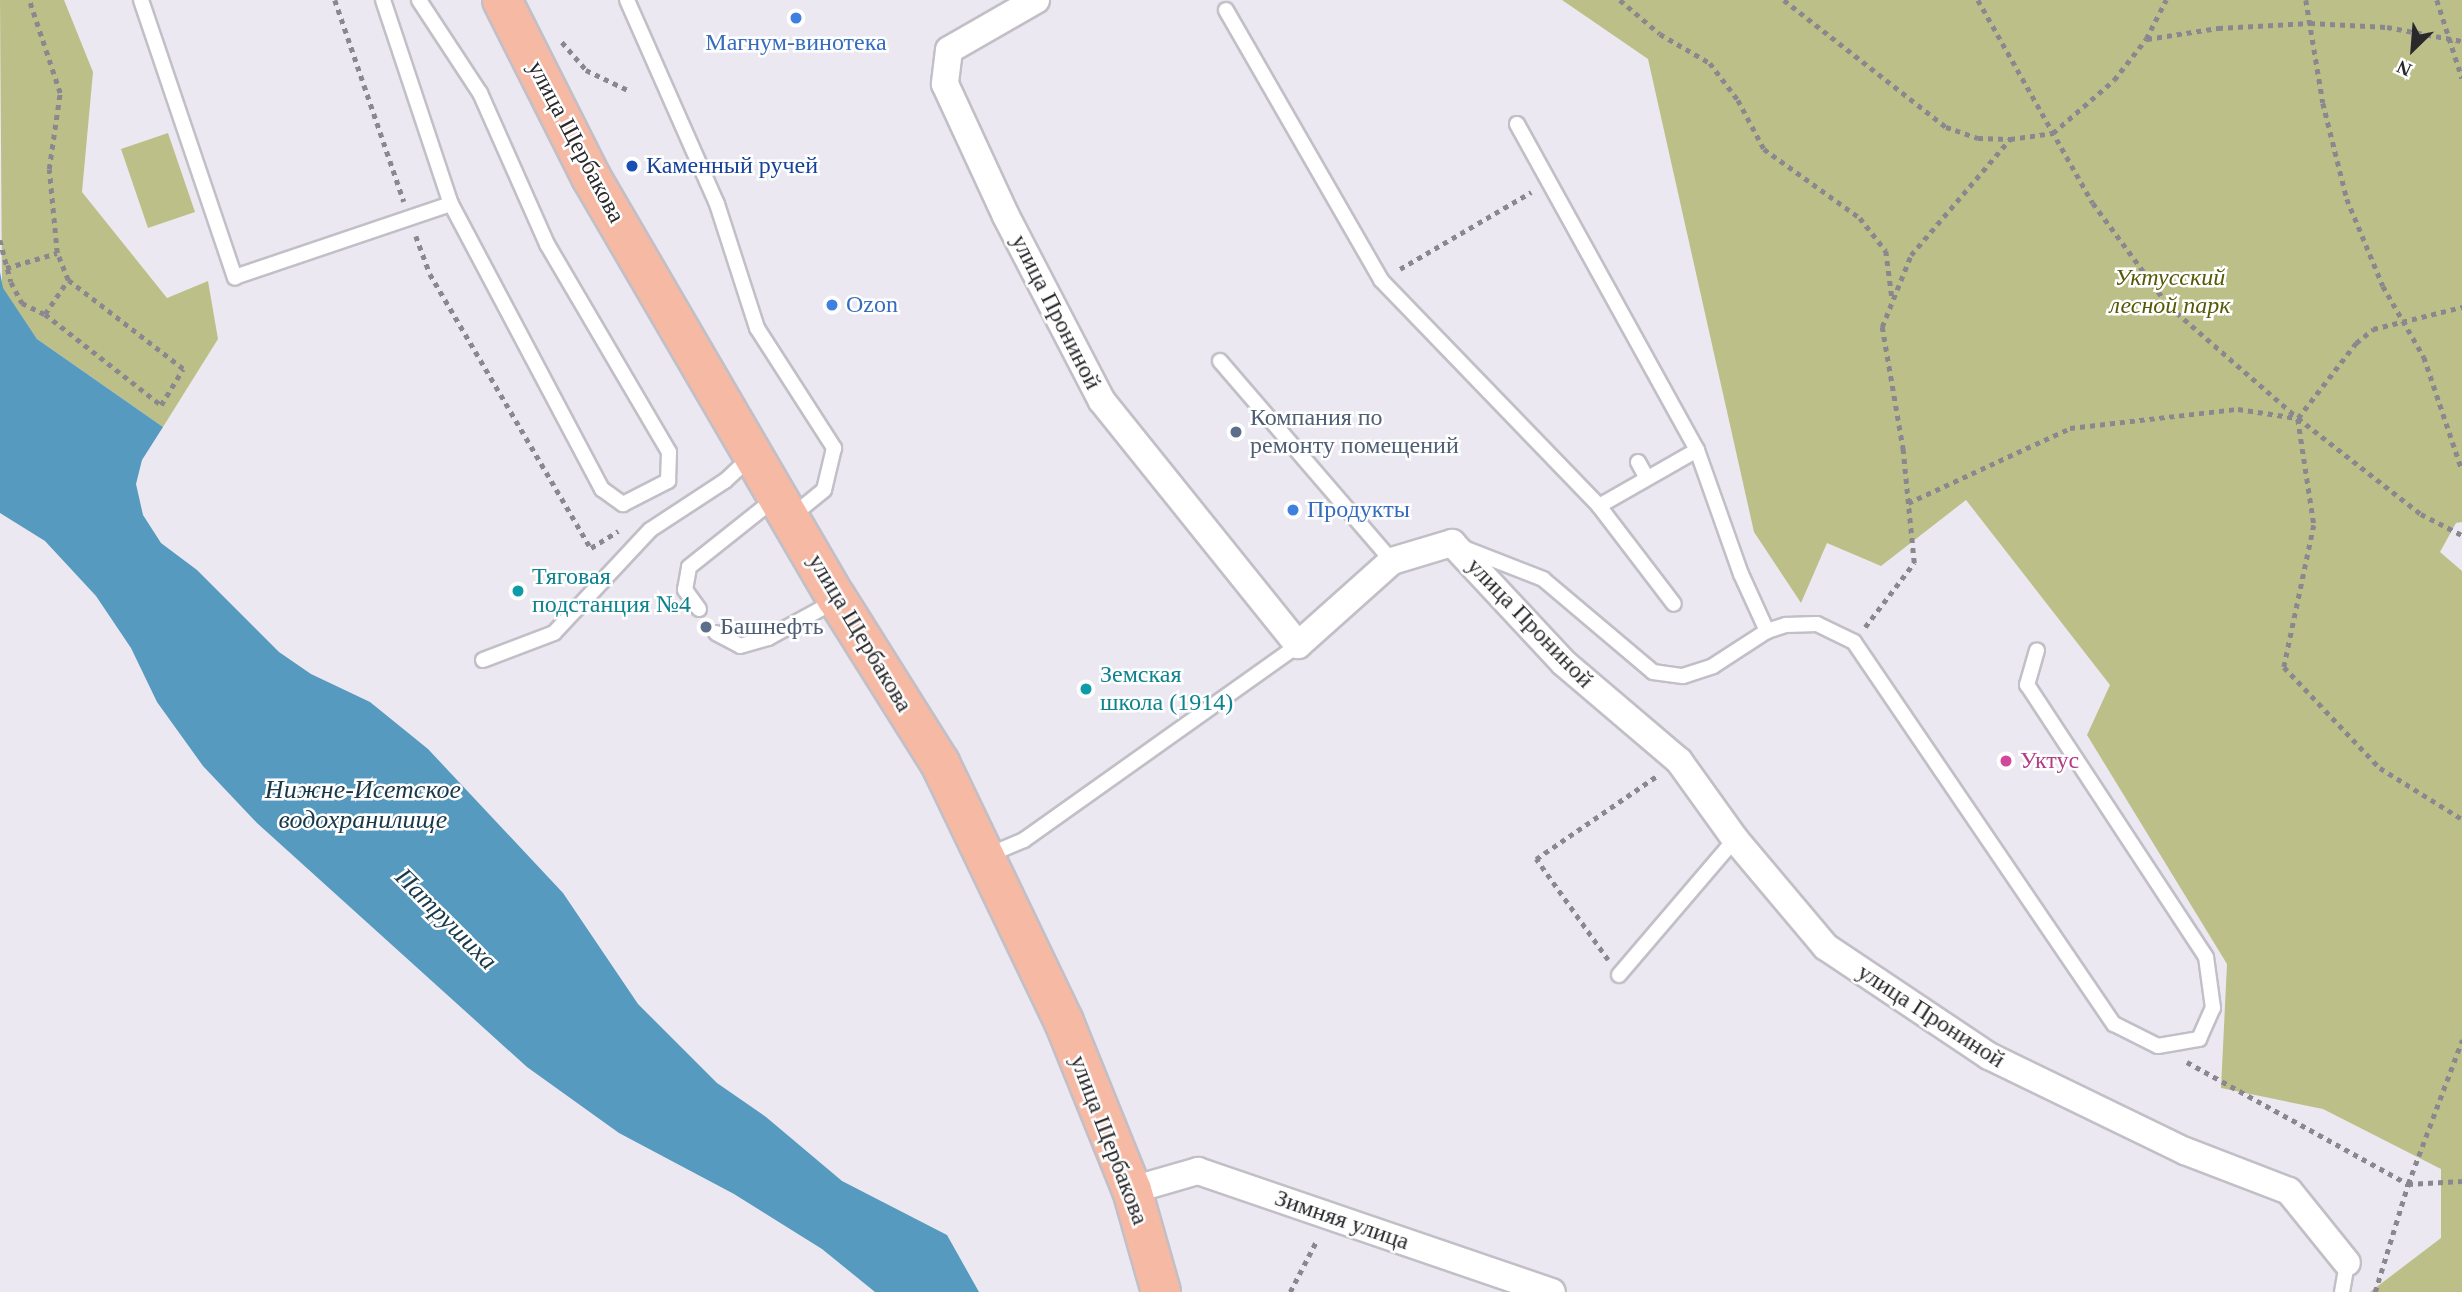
<!DOCTYPE html>
<html>
<head>
<meta charset="utf-8">
<style>
	body { margin:0 }
	#map { position:relative; width:2462px; height:1292px; overflow:hidden; background:#ebe8f1; font-family:Georgia,serif }
	div>[style] { position:absolute }
	.green>* { inset:0; background:#bcc088 }
	.water>* { inset:0; background:#569ac0 }
	.path>* { height:4.5px; margin-top:-2.25px; transform-origin:0; background:repeating-linear-gradient(90deg,#8a888e 0 5px,transparent 0 10px) }
	.roads { filter:drop-shadow(2px 0 #c2bfc7) drop-shadow(-2px 0 #c2bfc7) drop-shadow(0 2px #c2bfc7) drop-shadow(0 -2px #c2bfc7) }
	.service>* { height:14px; margin:-7px; padding:0 7px; transform-origin:7px; border-radius:7px; background:#fff }
	.minor>* { height:26px; margin:-13px; padding:0 13px; transform-origin:13px; border-radius:13px; background:#fff }
	.primary>* { height:38px; margin:-19px; padding:0 19px; transform-origin:19px; border-radius:19px; background:#f6b9a4 }
	.dots>* { width:19px; height:19px; translate:-50% -50%; box-sizing:border-box; border:4px solid #fff; border-radius:50% }
	span { translate:-50% -50%; white-space:nowrap; text-align:center; line-height:1.15; -webkit-text-stroke:5px #fff; paint-order:stroke }
	.shop-label { font-size:24px; color:#366cbe }
	.left { translate:0 -50%; text-align:left }
	.street-label { font-size:24px; color:#29282b }
	.transit-label { font-size:24px; color:#164399 }
	.park-label { font-size:24px; color:#575906; font-style:italic }
	.service-label { font-size:24px; color:#4e5e75 }
	.culture-label { font-size:24px; color:#0d838f }
	.hotel-label { font-size:24px; color:#b23c85 }
	.water-label { font-size:26px; color:#19394a; font-style:italic }
	.north { position:absolute; left:2378px; top:14px; width:70px; height:70px; -webkit-text-stroke:5px #fff; paint-order:stroke; rotate:205deg; font-size:19px; font-weight:700; line-height:28px; text-align:center; color:#29282b }
	.north::after { content:''; display:block; margin:auto; width:24px; height:32px; background:#29282b; clip-path:polygon(50% 0,100% 100%,50% 72%,0 100%) }
</style>
</head>
<body>
<div id="map">
	<div class="green">
		<i style="clip-path:polygon(0 0,64px 0,93px 72px,82px 192px,167px 298px,208px 281px,218px 339px,163px 427px,37px 339px,2px 288px)"></i>
		<i style="clip-path:polygon(1562px 0,2462px 0,2462px 522px,2456px 523px,2440px 552px,2462px 571px,2462px 1292px,2370px 1292px,2441px 1238px,2441px 1169px,2323px 1109px,2221px 1088px,2227px 964px,2087px 735px,2110px 685px,1966px 500px,1881px 566px,1827px 543px,1801px 603px,1754px 532px,1648px 59px)"></i>
		<i style="clip-path:polygon(168px 133px,195px 212px,148px 228px,121px 149px)"></i>
	</div>
	<div class="water">
		<i style="clip-path:polygon(0 272px,3px 288px,37px 339px,163px 427px,142px 460px,136px 484px,143px 515px,161px 543px,197px 570px,279px 652px,311px 674px,370px 702px,428px 749px,563px 893px,638px 1004px,717px 1083px,766px 1117px,842px 1181px,947px 1235px,979px 1292px,875px 1292px,822px 1249px,734px 1194px,619px 1133px,527px 1067px,257px 823px,203px 766px,157px 702px,131px 648px,96px 596px,45px 541px,0 513px)"></i>
	</div>
	<div class="path">
		<i style="left:335px;top:0;width:213px;rotate:71.1deg"></i>
		<i style="left:1620px;top:0;width:52px;rotate:40.4deg"></i>
		<i style="left:1660px;top:34px;width:58px;rotate:30.1deg"></i>
		<i style="left:1710px;top:63px;width:46px;rotate:52.9deg"></i>
		<i style="left:1738px;top:100px;width:55px;rotate:62deg"></i>
		<i style="left:1764px;top:149px;width:118px;rotate:35.7deg"></i>
		<i style="left:1860px;top:218px;width:42px;rotate:51.8deg"></i>
		<i style="left:1886px;top:251px;width:46px;rotate:82.6deg"></i>
		<i style="left:1784px;top:0;width:206px;rotate:38.1deg"></i>
		<i style="left:1946px;top:127px;width:34px;rotate:19deg"></i>
		<i style="left:1978px;top:138px;width:32px;rotate:2deg"></i>
		<i style="left:1978px;top:0;width:233px;rotate:60.5deg"></i>
		<i style="left:2093px;top:203px;width:128px;rotate:53.6deg"></i>
		<i style="left:2169px;top:306px;width:171px;rotate:41deg"></i>
		<i style="left:2298px;top:418px;width:156px;rotate:38deg"></i>
		<i style="left:2421px;top:514px;width:46px;rotate:27.1deg"></i>
		<i style="left:2306px;top:0;width:104px;rotate:80.6deg"></i>
		<i style="left:2323px;top:103px;width:99px;rotate:76deg"></i>
		<i style="left:2347px;top:199px;width:94px;rotate:67.5deg"></i>
		<i style="left:2383px;top:286px;width:82px;rotate:60deg"></i>
		<i style="left:2424px;top:357px;width:119px;rotate:71.4deg"></i>
		<i style="left:2437px;top:0;width:82px;rotate:72.2deg"></i>
		<i style="left:2147px;top:39px;width:72px;rotate:-8.8deg"></i>
		<i style="left:2218px;top:28px;width:92px;rotate:-3.1deg"></i>
		<i style="left:2310px;top:23px;width:77px;rotate:3deg"></i>
		<i style="left:2387px;top:27px;width:76px;rotate:10.6deg"></i>
		<i style="left:562px;top:42px;width:37px;rotate:49deg"></i>
		<i style="left:586px;top:70px;width:47px;rotate:25.5deg"></i>
		<i style="left:416px;top:236px;width:40px;rotate:69.8deg"></i>
		<i style="left:430px;top:274px;width:318px;rotate:59.6deg"></i>
		<i style="left:591px;top:548px;width:32px;rotate:-32deg"></i>
		<i style="left:0;top:240px;width:43px;rotate:75.3deg"></i>
		<i style="left:11px;top:282px;width:24px;rotate:62deg"></i>
		<i style="left:22px;top:303px;width:25px;rotate:26deg"></i>
		<i style="left:45px;top:314px;width:147px;rotate:38.1deg"></i>
		<i style="left:161px;top:405px;width:42px;rotate:-58.6deg"></i>
		<i style="left:183px;top:369px;width:145px;rotate:-142.3deg"></i>
		<i style="left:68px;top:280px;width:29px;rotate:-112deg"></i>
		<i style="left:57px;top:253px;width:84px;rotate:-95.4deg"></i>
		<i style="left:49px;top:169px;width:77px;rotate:-81.8deg"></i>
		<i style="left:60px;top:93px;width:98px;rotate:-108.4deg"></i>
		<i style="left:6px;top:268px;width:53px;rotate:-16.4deg"></i>
		<i style="left:1400px;top:269px;width:152px;rotate:-30.4deg"></i>
		<i style="left:45px;top:314px;width:41px;rotate:-55.9deg"></i>
		<i style="left:2298px;top:418px;width:95px;rotate:-52.3deg"></i>
		<i style="left:2356px;top:343px;width:22px;rotate:-39deg"></i>
		<i style="left:2373px;top:329px;width:92px;rotate:-13.9deg"></i>
		<i style="left:2298px;top:419px;width:107px;rotate:81.4deg"></i>
		<i style="left:2314px;top:525px;width:145px;rotate:101.9deg"></i>
		<i style="left:2284px;top:667px;width:139px;rotate:46.5deg"></i>
		<i style="left:2380px;top:768px;width:97px;rotate:31.9deg"></i>
		<i style="left:1908px;top:503px;width:179px;rotate:-24.8deg"></i>
		<i style="left:2070px;top:428px;width:169px;rotate:-6.5deg"></i>
		<i style="left:2238px;top:409px;width:60px;rotate:8.7deg"></i>
		<i style="left:1865px;top:627px;width:81px;rotate:-52.6deg"></i>
		<i style="left:1914px;top:563px;width:114px;rotate:-95.6deg"></i>
		<i style="left:1903px;top:450px;width:125px;rotate:-99.7deg"></i>
		<i style="left:1882px;top:327px;width:78px;rotate:-68.1deg"></i>
		<i style="left:1911px;top:255px;width:153px;rotate:-49.5deg"></i>
		<i style="left:2010px;top:139px;width:43px;rotate:-7.9deg"></i>
		<i style="left:2053px;top:133px;width:81px;rotate:-41deg"></i>
		<i style="left:2114px;top:80px;width:52px;rotate:-52deg"></i>
		<i style="left:2146px;top:39px;width:44px;rotate:-62.9deg"></i>
		<i style="left:1608px;top:960px;width:124px;rotate:-125.5deg"></i>
		<i style="left:1536px;top:859px;width:148px;rotate:-34.5deg"></i>
		<i style="left:2187px;top:1062px;width:252px;rotate:28.9deg"></i>
		<i style="left:2408px;top:1184px;width:54px;rotate:-3.2deg"></i>
		<i style="left:1290px;top:1292px;width:59px;rotate:-62.6deg"></i>
		<i style="left:2375px;top:1292px;width:113px;rotate:-73deg"></i>
		<i style="left:2408px;top:1184px;width:154px;rotate:-69.4deg"></i>
	</div>
	<div class="roads">
		<div class="service">
			<i style="left:141px;top:0;width:293px;rotate:71.3deg"></i>
			<i style="left:235px;top:277px;width:228px;rotate:-18.7deg"></i>
			<i style="left:383px;top:0;width:215px;rotate:71.6deg"></i>
			<i style="left:451px;top:204px;width:323px;rotate:62.1deg"></i>
			<i style="left:602px;top:489px;width:26px;rotate:36deg"></i>
			<i style="left:623px;top:504px;width:51px;rotate:-27.1deg"></i>
			<i style="left:668px;top:481px;width:29px;rotate:-88deg"></i>
			<i style="left:669px;top:452px;width:241px;rotate:-120.4deg"></i>
			<i style="left:547px;top:244px;width:165px;rotate:-113.9deg"></i>
			<i style="left:480px;top:93px;width:111px;rotate:-123.3deg"></i>
			<i style="left:627px;top:0;width:223px;rotate:66.2deg"></i>
			<i style="left:717px;top:204px;width:130px;rotate:72.1deg"></i>
			<i style="left:757px;top:328px;width:143px;rotate:57.3deg"></i>
			<i style="left:834px;top:448px;width:43px;rotate:103.4deg"></i>
			<i style="left:824px;top:490px;width:41px;rotate:140.9deg"></i>
			<i style="left:1226px;top:10px;width:311px;rotate:60.1deg"></i>
			<i style="left:1381px;top:280px;width:314px;rotate:46deg"></i>
			<i style="left:1599px;top:506px;width:123px;rotate:52.6deg"></i>
			<i style="left:1517px;top:124px;width:372px;rotate:61.1deg"></i>
			<i style="left:1697px;top:450px;width:132px;rotate:70.5deg"></i>
			<i style="left:1741px;top:574px;width:63px;rotate:65.5deg"></i>
			<i style="left:1220px;top:361px;width:264px;rotate:49.3deg"></i>
			<i style="left:1638px;top:462px;width:18px;rotate:61deg"></i>
			<i style="left:1599px;top:506px;width:113px;rotate:-29.7deg"></i>
			<i style="left:1464px;top:548px;width:85px;rotate:21.4deg"></i>
			<i style="left:1543px;top:579px;width:144px;rotate:40.2deg"></i>
			<i style="left:1653px;top:672px;width:30px;rotate:8deg"></i>
			<i style="left:1683px;top:676px;width:32px;rotate:-18deg"></i>
			<i style="left:1713px;top:666px;width:64px;rotate:-32.9deg"></i>
			<i style="left:1767px;top:631px;width:20px;rotate:-18deg"></i>
			<i style="left:1786px;top:625px;width:31px;rotate:-2deg"></i>
			<i style="left:1817px;top:624px;width:41px;rotate:25.9deg"></i>
			<i style="left:1854px;top:642px;width:462px;rotate:55.8deg"></i>
			<i style="left:2114px;top:1024px;width:49px;rotate:26.6deg"></i>
			<i style="left:2158px;top:1046px;width:42px;rotate:-9.7deg"></i>
			<i style="left:2199px;top:1039px;width:34px;rotate:-66deg"></i>
			<i style="left:2213px;top:1008px;width:51px;rotate:-97.8deg"></i>
			<i style="left:2206px;top:957px;width:326px;rotate:-123.3deg"></i>
			<i style="left:2027px;top:685px;width:36px;rotate:-74deg"></i>
			<i style="left:699px;top:609px;width:24px;rotate:-126deg"></i>
			<i style="left:685px;top:590px;width:23px;rotate:-80deg"></i>
			<i style="left:689px;top:567px;width:112px;rotate:-38.5deg"></i>
			<i style="left:716px;top:633px;width:27px;rotate:28deg"></i>
			<i style="left:740px;top:646px;width:29px;rotate:-16deg"></i>
			<i style="left:768px;top:638px;width:79px;rotate:-28.8deg"></i>
			<i style="left:483px;top:660px;width:76px;rotate:-20.8deg"></i>
			<i style="left:554px;top:633px;width:141px;rotate:-47deg"></i>
			<i style="left:650px;top:530px;width:90px;rotate:-33.2deg"></i>
			<i style="left:725px;top:481px;width:38px;rotate:-43deg"></i>
			<i style="left:986px;top:856px;width:41px;rotate:-22.8deg"></i>
			<i style="left:1024px;top:840px;width:336px;rotate:-35.4deg"></i>
			<i style="left:1619px;top:975px;width:179px;rotate:-49.5deg"></i>
			<i style="left:2342px;top:1292px;width:29px;rotate:-80deg"></i>
		</div>
		<div class="minor">
			<i style="left:1036px;top:0;width:100px;rotate:150.1deg"></i>
			<i style="left:949px;top:50px;width:34px;rotate:97deg"></i>
			<i style="left:945px;top:84px;width:145px;rotate:65.2deg"></i>
			<i style="left:1006px;top:216px;width:208px;rotate:62.6deg"></i>
			<i style="left:1102px;top:401px;width:313px;rotate:51.2deg"></i>
			<i style="left:1298px;top:645px;width:126px;rotate:-41.8deg"></i>
			<i style="left:1392px;top:561px;width:63px;rotate:-16.7deg"></i>
			<i style="left:1452px;top:543px;width:164px;rotate:47deg"></i>
			<i style="left:1564px;top:663px;width:151px;rotate:40.4deg"></i>
			<i style="left:1679px;top:761px;width:96px;rotate:54.3deg"></i>
			<i style="left:1735px;top:839px;width:141px;rotate:49.9deg"></i>
			<i style="left:1826px;top:947px;width:196px;rotate:33.8deg"></i>
			<i style="left:1989px;top:1056px;width:218px;rotate:25.9deg"></i>
			<i style="left:2185px;top:1151px;width:111px;rotate:21deg"></i>
			<i style="left:2289px;top:1191px;width:92px;rotate:51.1deg"></i>
			<i style="left:1132px;top:1190px;width:69px;rotate:-16.1deg"></i>
			<i style="left:1198px;top:1171px;width:374px;rotate:18.9deg"></i>
		</div>
		<div class="primary">
			<i style="left:502px;top:0;width:198px;rotate:63.3deg"></i>
			<i style="left:591px;top:177px;width:488px;rotate:59.8deg"></i>
			<i style="left:837px;top:599px;width:194px;rotate:57.9deg"></i>
			<i style="left:940px;top:763px;width:287px;rotate:64.4deg"></i>
			<i style="left:1064px;top:1022px;width:181px;rotate:68deg"></i>
			<i style="left:1132px;top:1190px;width:106px;rotate:74.1deg"></i>
		</div>
	</div>
	<div class="dots">
		<i style="left:796px;top:18px;background:#3f7fe0"></i>
		<i style="left:632px;top:166px;background:#1a4fb4"></i>
		<i style="left:832px;top:305px;background:#3f7fe0"></i>
		<i style="left:1236px;top:432px;background:#5c6f8a"></i>
		<i style="left:1293px;top:510px;background:#3f7fe0"></i>
		<i style="left:518px;top:591px;background:#0f9aa8"></i>
		<i style="left:706px;top:627px;background:#5c6f8a"></i>
		<i style="left:1086px;top:689px;background:#0f9aa8"></i>
		<i style="left:2006px;top:761px;background:#d1479c"></i>
	</div>
	<div class="shop-label">
		<span style="left:796px;top:43px">Магнум-винотека</span>
		<span class="left" style="left:846px;top:305px">Ozon</span>
		<span class="left" style="left:1307px;top:510px">Продукты</span>
	</div>
	<div class="street-label">
		<span style="left:576px;top:142px;rotate:62deg">улица Щербакова</span>
		<span style="left:1056px;top:312px;rotate:63deg">улица Прониной</span>
		<span style="left:1530px;top:623px;rotate:46deg">улица Прониной</span>
		<span style="left:860px;top:633px;rotate:59deg">улица Щербакова</span>
		<span style="left:1931px;top:1016px;rotate:33deg">улица Прониной</span>
		<span style="left:1109px;top:1140px;rotate:69deg">улица Щербакова</span>
		<span style="left:1342px;top:1220px;rotate:19deg">Зимняя улица</span>
	</div>
	<div class="transit-label">
		<span class="left" style="left:646px;top:166px">Каменный ручей</span>
	</div>
	<div class="park-label">
		<span style="left:2170px;top:292px">Уктусский<br>лесной парк</span>
	</div>
	<div class="service-label">
		<span class="left" style="left:1250px;top:432px">Компания по<br>ремонту помещений</span>
		<span class="left" style="left:720px;top:627px">Башнефть</span>
	</div>
	<div class="culture-label">
		<span class="left" style="left:532px;top:591px">Тяговая<br>подстанция №4</span>
		<span class="left" style="left:1100px;top:689px">Земская<br>школа (1914)</span>
	</div>
	<div class="hotel-label">
		<span class="left" style="left:2020px;top:761px">Уктус</span>
	</div>
	<div class="water-label">
		<span style="left:363px;top:805px">Нижне-Исетское<br>водохранилище</span>
		<span style="left:446px;top:919px;rotate:45deg">Патрушиха</span>
	</div>
	<div class="north">N</div>
</div>
</body>
</html>
